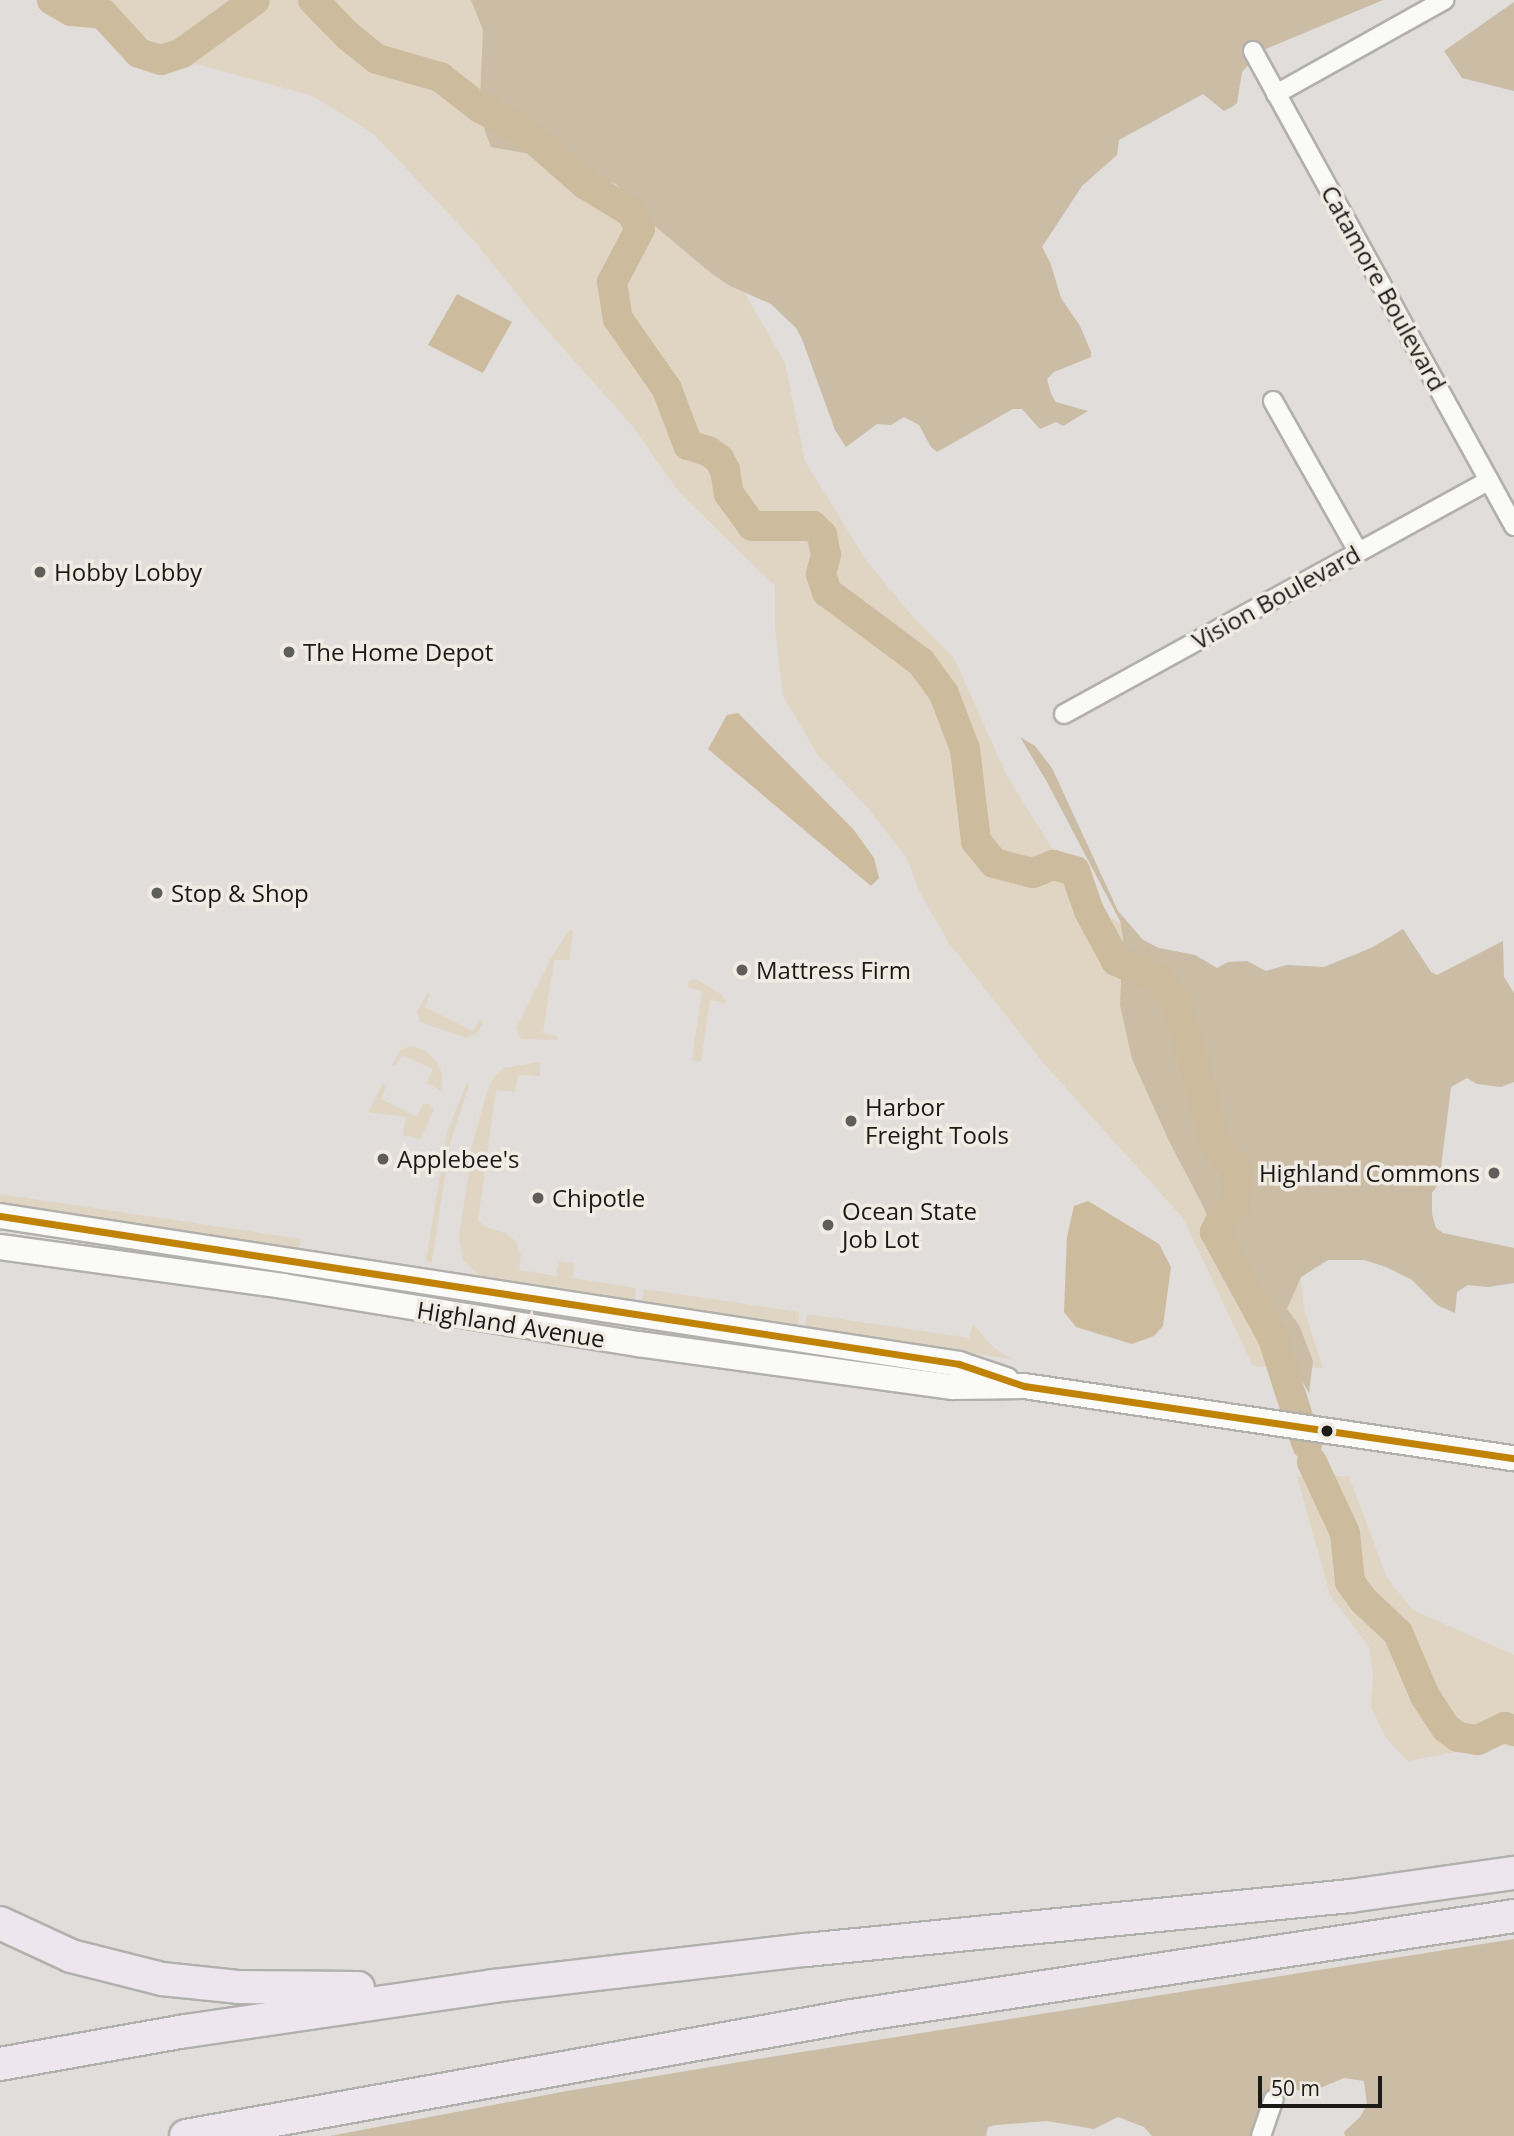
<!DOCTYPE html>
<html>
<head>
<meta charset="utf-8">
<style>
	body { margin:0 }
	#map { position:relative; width:1514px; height:2136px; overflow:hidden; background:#e0ddda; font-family:"Open Sans",sans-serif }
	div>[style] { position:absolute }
	.green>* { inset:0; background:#e0d5c3 }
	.forest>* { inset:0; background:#cabca5 }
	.water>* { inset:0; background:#cdbb9e }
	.river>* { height:30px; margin:-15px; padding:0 15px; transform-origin:15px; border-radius:15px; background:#cdbb9e }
	.roads { filter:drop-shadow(2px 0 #b2b0ad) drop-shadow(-2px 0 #b2b0ad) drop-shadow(0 2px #b2b0ad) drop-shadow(0 -2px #b2b0ad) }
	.minor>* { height:18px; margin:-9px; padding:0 9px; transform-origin:9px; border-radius:9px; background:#fafaf9 }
	.secondary>* { height:24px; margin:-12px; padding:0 12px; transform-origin:12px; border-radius:12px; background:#fafaf9 }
	.motorway>* { height:32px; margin:-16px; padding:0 16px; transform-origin:16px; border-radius:16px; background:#ede6ee }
	.bus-1>* { height:7px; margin:-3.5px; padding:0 3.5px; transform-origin:3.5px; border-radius:3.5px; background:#c08306 }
	.dots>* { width:19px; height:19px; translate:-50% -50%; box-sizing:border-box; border:4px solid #f0ece4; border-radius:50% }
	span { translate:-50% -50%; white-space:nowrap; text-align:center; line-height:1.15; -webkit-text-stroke:7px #f0ece4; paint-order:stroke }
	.street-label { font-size:24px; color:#1b1a17 }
	.poi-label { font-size:24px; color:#1b1a17 }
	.left { translate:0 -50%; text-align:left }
	.right { translate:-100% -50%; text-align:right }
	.scale { position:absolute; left:1258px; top:2076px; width:124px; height:32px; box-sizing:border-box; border:4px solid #1b1a17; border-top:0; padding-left:9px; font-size:21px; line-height:24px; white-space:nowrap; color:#1b1a17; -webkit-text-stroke:5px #f0ece4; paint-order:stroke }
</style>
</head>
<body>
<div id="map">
	<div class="green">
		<i style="clip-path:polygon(83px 0,601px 0,715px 241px,785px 363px,805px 461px,866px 560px,912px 616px,954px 658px,1007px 776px,1061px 863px,1095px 907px,1153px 946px,1299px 1265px,1304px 1309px,1323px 1368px,1253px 1366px,1183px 1218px,1045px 1065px,949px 943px,919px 891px,907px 858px,868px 808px,818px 755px,783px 696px,775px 628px,775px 586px,679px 492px,630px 423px,537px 319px,476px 243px,375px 135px,313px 96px,189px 62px)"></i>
		<i style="clip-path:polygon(569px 930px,573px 931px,569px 960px,554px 960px,543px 1033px,556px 1036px,557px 1040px,521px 1039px,516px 1028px,551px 958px)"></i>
		<i style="clip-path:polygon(696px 979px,721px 994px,725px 1000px,725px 1003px,710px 1000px,701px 1062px,692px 1060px,702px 991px,687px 987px,689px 981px)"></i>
		<i style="clip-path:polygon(428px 992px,430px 994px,425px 1007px,473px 1031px,480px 1019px,484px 1023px,476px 1034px,467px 1038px,420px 1022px,417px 1011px)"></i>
		<i style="clip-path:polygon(411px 1046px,425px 1050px,436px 1061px,442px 1074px,441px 1091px,427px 1083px,433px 1069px,402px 1055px,396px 1065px,392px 1066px,400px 1050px)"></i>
		<i style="clip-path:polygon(540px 1062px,540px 1076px,518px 1075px,515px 1092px,496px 1090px,478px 1220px,484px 1226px,505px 1233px,515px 1241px,521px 1254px,519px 1270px,556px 1276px,559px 1261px,574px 1263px,573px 1278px,636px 1288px,635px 1300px,478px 1275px,463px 1260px,459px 1237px,473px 1142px,487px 1092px,493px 1078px,503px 1068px)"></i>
		<i style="clip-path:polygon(383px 1083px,386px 1086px,381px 1099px,416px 1116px,423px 1104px,430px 1104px,434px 1109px,421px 1139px,403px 1135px,406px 1117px,368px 1112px)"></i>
		<i style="clip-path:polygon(467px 1083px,469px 1085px,450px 1144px,432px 1261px,429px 1263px,426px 1260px,447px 1132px)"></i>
		<i style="clip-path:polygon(0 1194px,301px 1239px,299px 1249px,0 1204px)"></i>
		<i style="clip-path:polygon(644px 1289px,799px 1312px,798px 1326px,642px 1302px)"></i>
		<i style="clip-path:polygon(807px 1314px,969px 1338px,973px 1324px,993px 1347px,1011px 1359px,805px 1328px)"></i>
		<i style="clip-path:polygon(1349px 1476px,1387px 1578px,1413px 1610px,1514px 1655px,1514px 1747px,1498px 1744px,1408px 1761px,1386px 1738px,1371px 1707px,1373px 1675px,1369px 1647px,1330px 1595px,1297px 1477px)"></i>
	</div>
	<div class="forest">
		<i style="clip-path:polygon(471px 0,1383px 0,1261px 51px,1242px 72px,1237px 103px,1232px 107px,1224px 111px,1203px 94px,1119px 140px,1117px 155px,1082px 186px,1042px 247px,1050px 262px,1061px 298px,1080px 326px,1091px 352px,1091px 357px,1054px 372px,1047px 379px,1051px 394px,1056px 402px,1088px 411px,1063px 426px,1056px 422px,1040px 429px,1022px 409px,1013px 409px,937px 452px,931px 447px,919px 425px,904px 417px,891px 425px,877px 424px,846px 447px,835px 430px,802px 339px,796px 328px,771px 304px,728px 285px,706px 269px,643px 216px,636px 204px,616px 184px,559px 168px,530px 154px,491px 147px,485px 131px,480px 99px,483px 30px)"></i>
		<i style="clip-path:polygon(1514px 2px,1514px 91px,1462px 78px,1444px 51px)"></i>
		<i style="clip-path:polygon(1020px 737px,1035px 746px,1052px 768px,1118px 911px,1143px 940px,1159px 948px,1195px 955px,1217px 968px,1228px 962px,1247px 961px,1266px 971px,1287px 965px,1324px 967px,1371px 948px,1403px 929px,1431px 972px,1437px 975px,1503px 941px,1504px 977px,1514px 993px,1514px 1082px,1501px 1087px,1477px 1084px,1467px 1078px,1451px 1087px,1439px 1183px,1432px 1193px,1432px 1214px,1436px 1228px,1443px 1233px,1514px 1248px,1514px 1283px,1488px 1287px,1468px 1285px,1457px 1292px,1455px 1313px,1437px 1305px,1412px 1280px,1386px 1267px,1364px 1260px,1328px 1260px,1301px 1277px,1287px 1309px,1299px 1325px,1313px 1361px,1309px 1393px,1270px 1326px,1251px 1306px,1234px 1281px,1203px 1206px,1169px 1141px,1132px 1059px,1120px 1005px,1123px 938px,1120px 921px,1047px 782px)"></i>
		<i style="clip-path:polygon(1514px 1939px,1514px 2136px,1345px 2136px,1344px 2132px,1360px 2117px,1367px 2105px,1364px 2081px,1344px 2078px,1308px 2093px,1290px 2088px,1278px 2076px,1255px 2136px,1152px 2136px,1144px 2127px,1118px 2117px,1094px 2129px,1047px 2121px,996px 2125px,988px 2127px,986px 2136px,330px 2136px,567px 2091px,764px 2058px)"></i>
	</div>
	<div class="water">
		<i style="clip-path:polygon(457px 294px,512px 322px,483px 373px,428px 345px)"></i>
		<i style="clip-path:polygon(738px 713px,854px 830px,874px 858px,879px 878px,871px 886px,708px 749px,727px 715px)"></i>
		<i style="clip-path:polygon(1088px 1201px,1159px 1244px,1171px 1267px,1163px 1326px,1154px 1336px,1132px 1344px,1076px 1327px,1064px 1312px,1067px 1237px,1074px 1206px)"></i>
	</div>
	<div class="river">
		<i style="left:52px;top:0;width:22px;rotate:30deg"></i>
		<i style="left:71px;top:11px;width:32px;rotate:5deg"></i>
		<i style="left:103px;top:14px;width:53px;rotate:47.3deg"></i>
		<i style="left:139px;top:53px;width:23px;rotate:18deg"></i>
		<i style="left:161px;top:60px;width:22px;rotate:-18deg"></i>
		<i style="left:182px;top:53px;width:90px;rotate:-36deg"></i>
		<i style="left:313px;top:0;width:49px;rotate:45.8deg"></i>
		<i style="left:347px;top:35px;width:38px;rotate:39deg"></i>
		<i style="left:377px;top:59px;width:66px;rotate:15.9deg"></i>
		<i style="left:440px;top:77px;width:51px;rotate:37.8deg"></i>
		<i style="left:480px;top:108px;width:50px;rotate:27.6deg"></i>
		<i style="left:524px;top:131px;width:82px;rotate:41.1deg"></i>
		<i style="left:586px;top:185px;width:52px;rotate:31deg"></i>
		<i style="left:631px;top:212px;width:19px;rotate:62deg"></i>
		<i style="left:640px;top:229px;width:60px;rotate:117.8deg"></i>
		<i style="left:612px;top:282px;width:37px;rotate:81deg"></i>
		<i style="left:618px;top:319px;width:85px;rotate:55deg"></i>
		<i style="left:667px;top:389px;width:60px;rotate:69.4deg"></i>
		<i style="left:688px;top:445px;width:21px;rotate:17deg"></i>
		<i style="left:708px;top:451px;width:14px;rotate:36deg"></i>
		<i style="left:719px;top:459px;width:13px;rotate:61deg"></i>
		<i style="left:725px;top:470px;width:24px;rotate:81deg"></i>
		<i style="left:729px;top:494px;width:39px;rotate:54deg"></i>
		<i style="left:752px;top:526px;width:61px"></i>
		<i style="left:813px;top:526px;width:13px;rotate:45deg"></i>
		<i style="left:822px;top:535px;width:20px;rotate:79deg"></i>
		<i style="left:826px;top:555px;width:20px;rotate:105deg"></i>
		<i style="left:821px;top:574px;width:19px;rotate:72deg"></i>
		<i style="left:827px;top:592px;width:117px;rotate:36.7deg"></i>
		<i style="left:921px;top:662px;width:39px;rotate:54deg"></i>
		<i style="left:944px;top:694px;width:59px;rotate:69.1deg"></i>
		<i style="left:965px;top:749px;width:93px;rotate:83.2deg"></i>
		<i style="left:976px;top:841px;width:28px;rotate:51deg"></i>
		<i style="left:994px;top:863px;width:40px;rotate:14.4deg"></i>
		<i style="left:1033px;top:873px;width:22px;rotate:-22deg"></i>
		<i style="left:1053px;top:865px;width:23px;rotate:15deg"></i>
		<i style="left:1075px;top:871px;width:42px;rotate:70.7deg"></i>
		<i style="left:1089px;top:911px;width:57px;rotate:61.6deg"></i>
		<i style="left:1116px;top:961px;width:46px;rotate:23.2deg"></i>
		<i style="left:1158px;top:979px;width:16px;rotate:47deg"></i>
		<i style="left:1169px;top:991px;width:21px;rotate:61deg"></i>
		<i style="left:1179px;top:1009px;width:141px;rotate:74.8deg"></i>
		<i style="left:1216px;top:1145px;width:34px;rotate:50deg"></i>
		<i style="left:1238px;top:1171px;width:36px;rotate:95deg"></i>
		<i style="left:1235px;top:1207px;width:17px;rotate:140deg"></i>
		<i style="left:1222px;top:1218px;width:16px;rotate:117deg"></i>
		<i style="left:1215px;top:1232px;width:122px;rotate:61.5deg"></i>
		<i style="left:1273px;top:1339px;width:111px;rotate:72.2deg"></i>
		<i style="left:1312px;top:1462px;width:78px;rotate:65.1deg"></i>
		<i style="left:1345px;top:1533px;width:49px;rotate:84.2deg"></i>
		<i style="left:1350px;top:1582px;width:22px;rotate:54deg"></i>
		<i style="left:1363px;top:1600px;width:48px;rotate:43.3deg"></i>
		<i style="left:1398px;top:1633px;width:69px;rotate:66.8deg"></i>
		<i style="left:1425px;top:1696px;width:38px;rotate:57deg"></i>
		<i style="left:1446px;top:1728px;width:15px;rotate:37deg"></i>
		<i style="left:1458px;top:1737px;width:20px;rotate:9deg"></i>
		<i style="left:1478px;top:1740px;width:30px;rotate:-26deg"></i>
		<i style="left:1505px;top:1727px;width:10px;rotate:24deg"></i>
	</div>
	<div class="roads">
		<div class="minor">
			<i style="left:1253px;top:51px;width:542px;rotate:61.21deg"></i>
			<i style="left:1276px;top:94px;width:193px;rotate:-29.2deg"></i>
			<i style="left:1273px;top:401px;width:172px;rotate:60.5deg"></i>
			<i style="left:1064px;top:714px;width:485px;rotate:-28.8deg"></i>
			<i style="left:1261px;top:2136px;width:39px;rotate:-71deg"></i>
		</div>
		<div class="secondary">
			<i style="left:0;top:1216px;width:970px;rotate:8.77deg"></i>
			<i style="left:959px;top:1364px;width:50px;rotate:18.8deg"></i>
			<i style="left:0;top:1247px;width:286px;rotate:7.8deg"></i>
			<i style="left:283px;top:1286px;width:360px;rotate:9.3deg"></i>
			<i style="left:638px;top:1344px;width:318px;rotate:7.8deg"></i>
			<i style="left:953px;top:1387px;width:71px;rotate:-0.8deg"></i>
			<i style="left:1024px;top:1386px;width:495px;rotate:8.4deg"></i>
		</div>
		<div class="motorway">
			<i style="left:0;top:1923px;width:78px;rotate:24.9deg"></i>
			<i style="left:71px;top:1956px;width:94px;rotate:14.2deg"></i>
			<i style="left:162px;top:1979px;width:76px;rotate:6deg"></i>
			<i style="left:238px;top:1987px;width:120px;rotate:0.5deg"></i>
			<i style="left:0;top:2064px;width:189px;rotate:-10.1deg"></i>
			<i style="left:186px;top:2031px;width:310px;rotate:-8.3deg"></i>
			<i style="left:493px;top:1986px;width:315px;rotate:-6.6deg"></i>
			<i style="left:806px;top:1950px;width:547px;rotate:-5.67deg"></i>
			<i style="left:1350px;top:1896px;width:166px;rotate:-8deg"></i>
			<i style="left:186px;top:2136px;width:677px;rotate:-10.21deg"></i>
			<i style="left:852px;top:2016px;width:670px;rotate:-8.59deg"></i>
		</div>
	</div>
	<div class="bus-1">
		<i style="left:0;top:1216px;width:970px;rotate:8.77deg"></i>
		<i style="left:959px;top:1364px;width:69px;rotate:18.7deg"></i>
		<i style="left:1024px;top:1386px;width:495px;rotate:8.4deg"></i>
	</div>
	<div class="dots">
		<i style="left:40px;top:572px;background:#605e5b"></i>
		<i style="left:289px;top:652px;background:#605e5b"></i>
		<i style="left:157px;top:893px;background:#605e5b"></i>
		<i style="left:742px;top:970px;background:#605e5b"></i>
		<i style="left:851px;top:1121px;background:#605e5b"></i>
		<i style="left:383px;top:1159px;background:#605e5b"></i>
		<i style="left:1494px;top:1173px;background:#605e5b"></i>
		<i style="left:538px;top:1198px;background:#605e5b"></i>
		<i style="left:828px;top:1225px;background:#605e5b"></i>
		<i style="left:1327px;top:1431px;background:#1b1a17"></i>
	</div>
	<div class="street-label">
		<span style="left:1384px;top:288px;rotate:61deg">Catamore Boulevard</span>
		<span style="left:1276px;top:597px;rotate:-29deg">Vision Boulevard</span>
		<span style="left:511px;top:1324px;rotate:9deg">Highland Avenue</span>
	</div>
	<div class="poi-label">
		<span class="left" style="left:54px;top:572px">Hobby Lobby</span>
		<span class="left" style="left:303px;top:652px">The Home Depot</span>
		<span class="left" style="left:171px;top:893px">Stop &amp; Shop</span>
		<span class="left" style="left:756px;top:970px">Mattress Firm</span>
		<span class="left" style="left:865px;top:1121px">Harbor<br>Freight Tools</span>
		<span class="left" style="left:397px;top:1159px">Applebee's</span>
		<span class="right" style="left:1480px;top:1173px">Highland Commons</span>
		<span class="left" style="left:552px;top:1198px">Chipotle</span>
		<span class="left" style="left:842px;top:1225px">Ocean State<br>Job Lot</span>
	</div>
	<div class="scale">50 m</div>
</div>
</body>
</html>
